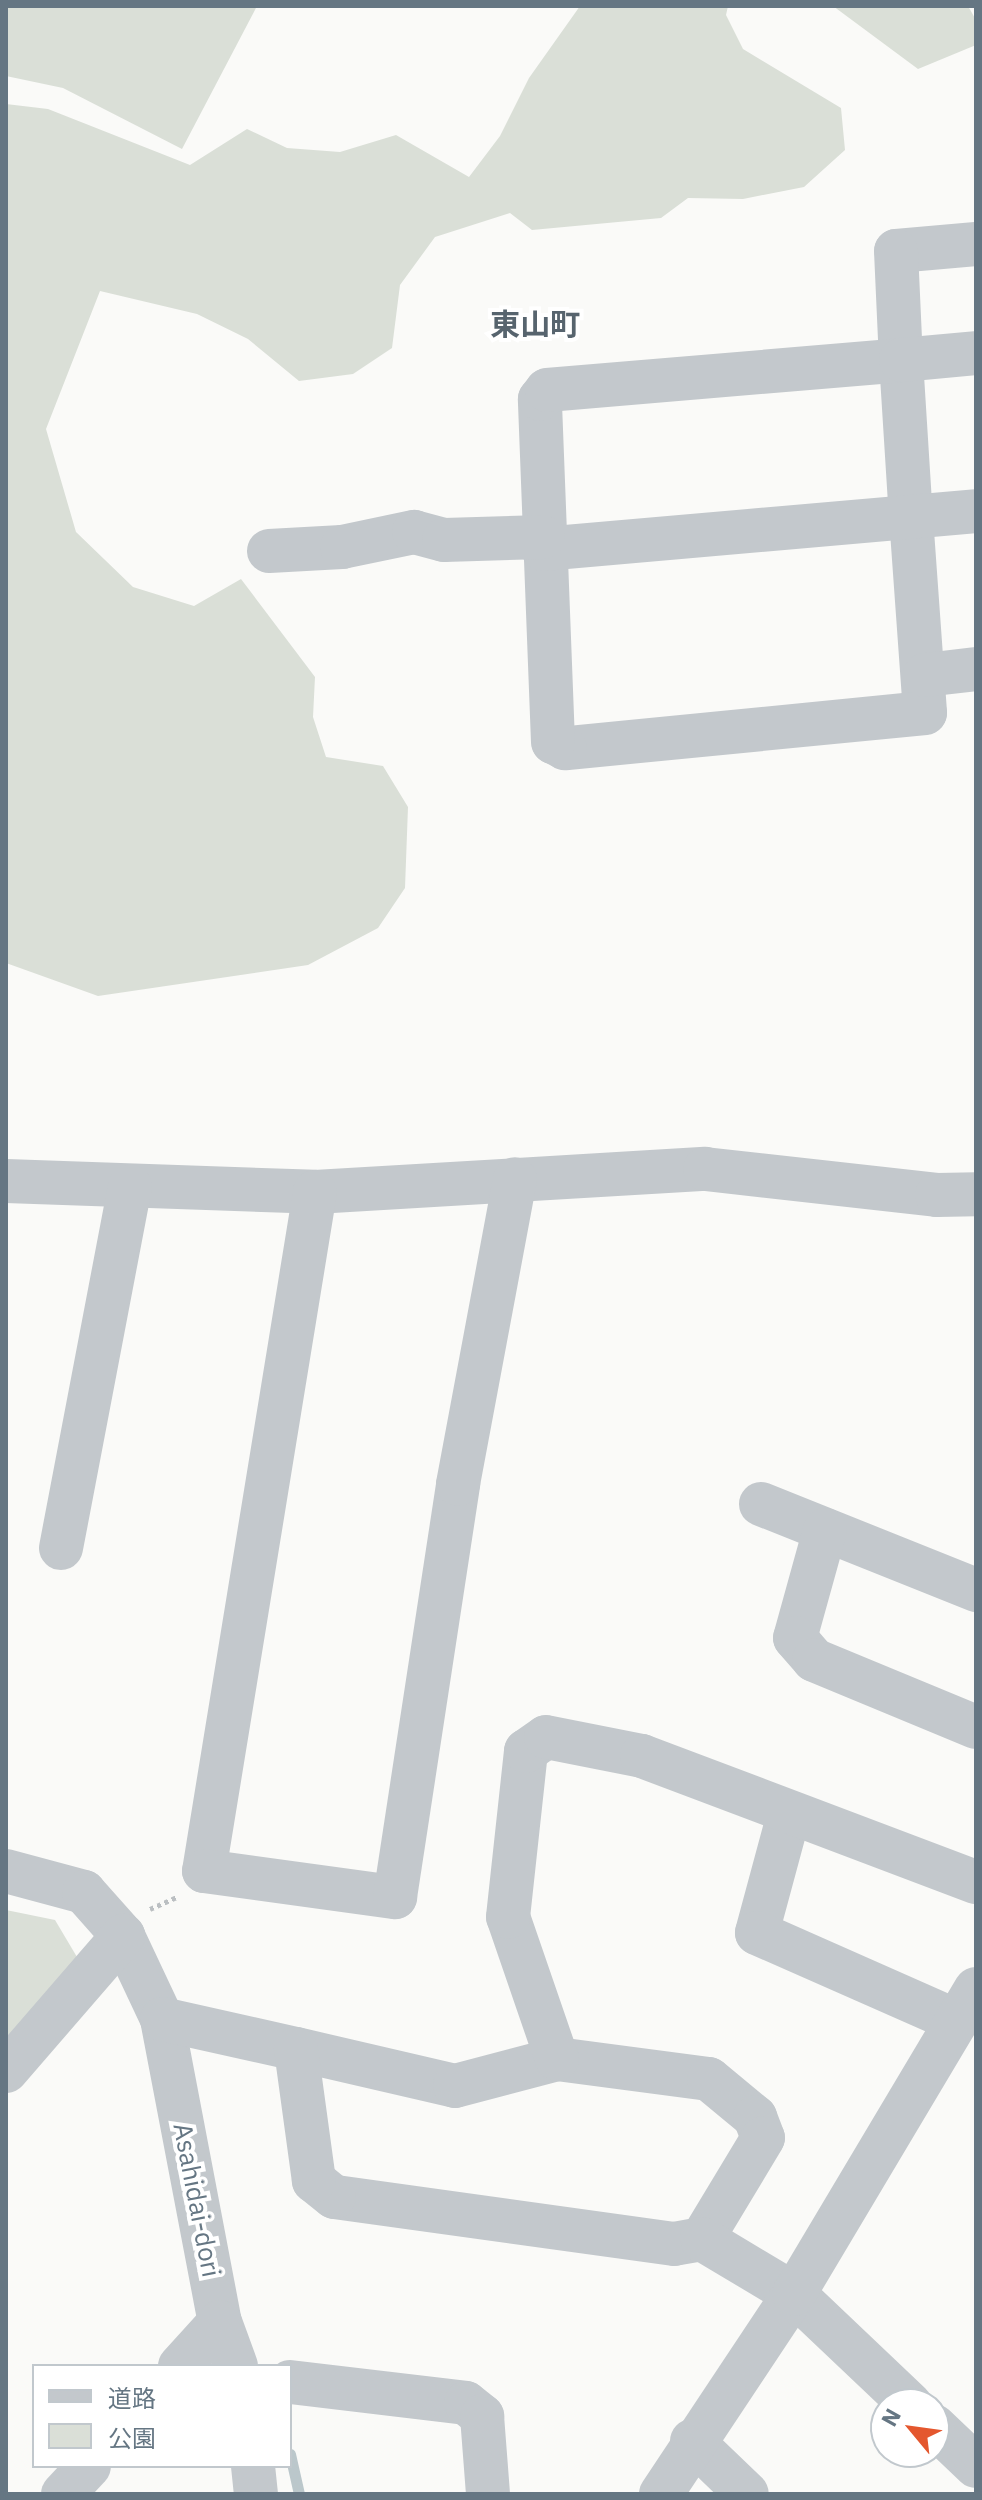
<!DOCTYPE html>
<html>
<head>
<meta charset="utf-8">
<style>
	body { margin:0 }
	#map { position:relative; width:982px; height:2500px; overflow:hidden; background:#fafaf8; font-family:"IBM Plex Sans","Noto Sans JP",sans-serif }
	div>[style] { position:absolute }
	.green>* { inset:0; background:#dadfd7 }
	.stream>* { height:11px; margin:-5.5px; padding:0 5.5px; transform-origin:5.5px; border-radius:5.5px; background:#bbc7cb }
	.path>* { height:5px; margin-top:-2.5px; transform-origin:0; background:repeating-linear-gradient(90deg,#bbbfc2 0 4px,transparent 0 8px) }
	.minor>* { height:44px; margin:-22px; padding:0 22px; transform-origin:22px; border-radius:22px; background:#c3c8cc }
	span { translate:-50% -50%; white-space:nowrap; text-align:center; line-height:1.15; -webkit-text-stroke:8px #fff; paint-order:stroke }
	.street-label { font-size:26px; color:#657683 }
	.quarter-label { font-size:30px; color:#57646e; font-weight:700 }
	.frame { position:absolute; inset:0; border:8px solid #657683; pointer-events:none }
	.legend { position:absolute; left:32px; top:2364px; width:260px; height:104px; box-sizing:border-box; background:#fff; border:2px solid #c1c8cd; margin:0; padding:10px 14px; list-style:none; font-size:24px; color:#657683 }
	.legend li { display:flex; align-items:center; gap:16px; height:40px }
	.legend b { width:40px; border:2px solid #c1c8cd }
	.north { position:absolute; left:870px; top:2388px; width:80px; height:80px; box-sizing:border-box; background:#fff; border:2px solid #c1c8cd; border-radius:50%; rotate:299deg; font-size:22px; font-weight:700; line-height:32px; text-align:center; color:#657683 }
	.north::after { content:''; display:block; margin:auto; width:28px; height:36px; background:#e4572e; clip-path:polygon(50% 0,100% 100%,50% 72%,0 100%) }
</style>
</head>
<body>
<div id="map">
	<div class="green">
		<i style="clip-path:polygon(6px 6px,257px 6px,182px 149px,63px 88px,6px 76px)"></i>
		<i style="clip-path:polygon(580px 6px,728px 6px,726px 15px,743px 49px,841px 108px,845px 150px,804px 187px,743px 199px,688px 198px,661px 218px,532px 230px,510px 213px,435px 237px,400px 285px,392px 348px,353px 374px,299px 381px,248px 339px,197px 314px,100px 291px,46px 429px,76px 532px,133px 587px,194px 606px,241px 579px,315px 677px,313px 717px,326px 757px,383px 766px,408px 807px,405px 888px,378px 928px,308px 965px,98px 996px,6px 963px,6px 104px,48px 109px,190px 165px,247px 129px,287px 148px,340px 152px,396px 135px,469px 177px,500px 136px,529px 78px)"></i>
		<i style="clip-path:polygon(833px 6px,968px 6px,976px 20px,976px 45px,918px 69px)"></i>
		<i style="clip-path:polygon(6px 1910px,55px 1920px,77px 1957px,6px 2041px)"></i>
	</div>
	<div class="stream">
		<i style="left:290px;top:2454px;width:41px;rotate:77.3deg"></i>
	</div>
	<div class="path">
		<i style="left:150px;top:1909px;width:30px;rotate:-24deg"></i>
	</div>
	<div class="minor">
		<i style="left:976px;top:244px;width:80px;rotate:175deg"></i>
		<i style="left:896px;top:251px;width:109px;rotate:87.4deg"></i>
		<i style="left:901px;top:360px;width:157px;rotate:86.4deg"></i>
		<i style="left:911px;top:517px;width:196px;rotate:85.9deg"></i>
		<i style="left:925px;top:713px;width:362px;rotate:174.4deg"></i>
		<i style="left:565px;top:748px;width:13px;rotate:-153deg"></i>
		<i style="left:553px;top:742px;width:343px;rotate:-92.2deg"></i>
		<i style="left:540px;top:399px;width:11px;rotate:-52deg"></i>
		<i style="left:547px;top:390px;width:355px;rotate:-4.8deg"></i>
		<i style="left:901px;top:360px;width:75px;rotate:-5.3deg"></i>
		<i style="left:543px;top:549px;width:435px;rotate:-5deg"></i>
		<i style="left:269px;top:551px;width:73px;rotate:-3.1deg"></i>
		<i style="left:342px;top:547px;width:74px;rotate:-11.8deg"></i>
		<i style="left:414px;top:532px;width:31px;rotate:15deg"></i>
		<i style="left:444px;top:540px;width:99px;rotate:-1.7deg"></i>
		<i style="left:925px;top:675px;width:51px;rotate:-6.7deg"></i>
		<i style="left:6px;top:1181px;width:309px;rotate:2deg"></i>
		<i style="left:315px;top:1192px;width:391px;rotate:-3.4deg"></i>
		<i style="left:705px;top:1169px;width:233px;rotate:6.4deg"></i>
		<i style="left:937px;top:1195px;width:39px;rotate:-1deg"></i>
		<i style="left:315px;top:1192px;width:688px;rotate:99.28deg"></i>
		<i style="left:204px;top:1871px;width:193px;rotate:7.8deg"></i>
		<i style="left:395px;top:1897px;width:418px;rotate:-81.3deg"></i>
		<i style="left:458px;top:1484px;width:310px;rotate:-79.4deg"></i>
		<i style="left:761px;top:1504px;width:232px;rotate:21.8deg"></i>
		<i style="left:825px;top:1530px;width:112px;rotate:105.5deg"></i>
		<i style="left:795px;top:1638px;width:29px;rotate:49deg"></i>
		<i style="left:814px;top:1660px;width:175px;rotate:22.5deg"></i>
		<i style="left:61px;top:1548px;width:368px;rotate:-79.2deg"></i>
		<i style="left:789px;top:1814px;width:123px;rotate:105.1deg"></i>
		<i style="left:757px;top:1933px;width:215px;rotate:23.8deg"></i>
		<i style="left:6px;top:1871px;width:81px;rotate:15.1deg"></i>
		<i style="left:84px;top:1892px;width:59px;rotate:48.4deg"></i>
		<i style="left:123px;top:1936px;width:92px;rotate:64.8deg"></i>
		<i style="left:162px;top:2019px;width:309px;rotate:79.2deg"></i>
		<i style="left:220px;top:2322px;width:47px;rotate:70deg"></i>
		<i style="left:162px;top:2019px;width:137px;rotate:12.6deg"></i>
		<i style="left:296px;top:2049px;width:163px;rotate:13.1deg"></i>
		<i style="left:455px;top:2086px;width:106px;rotate:-14.8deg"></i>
		<i style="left:557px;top:2059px;width:153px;rotate:7.5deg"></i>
		<i style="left:709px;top:2079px;width:60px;rotate:39.6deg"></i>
		<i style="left:755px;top:2117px;width:22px;rotate:69deg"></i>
		<i style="left:763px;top:2138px;width:118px;rotate:121.1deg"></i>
		<i style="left:702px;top:2239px;width:28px;rotate:170deg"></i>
		<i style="left:674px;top:2244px;width:343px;rotate:-172.1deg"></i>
		<i style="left:334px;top:2197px;width:26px;rotate:-141deg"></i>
		<i style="left:314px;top:2181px;width:133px;rotate:-97.8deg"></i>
		<i style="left:557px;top:2059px;width:150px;rotate:-109deg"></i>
		<i style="left:508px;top:1917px;width:167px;rotate:-83.8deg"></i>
		<i style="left:526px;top:1751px;width:24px;rotate:-35deg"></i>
		<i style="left:546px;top:1737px;width:98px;rotate:11.2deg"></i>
		<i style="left:642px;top:1756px;width:357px;rotate:20.7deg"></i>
		<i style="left:6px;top:2071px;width:179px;rotate:-49.1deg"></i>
		<i style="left:702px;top:2239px;width:107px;rotate:30.9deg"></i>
		<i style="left:794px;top:2294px;width:160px;rotate:43.5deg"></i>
		<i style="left:180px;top:2366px;width:59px;rotate:-47.7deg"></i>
		<i style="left:290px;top:2382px;width:177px;rotate:6.8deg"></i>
		<i style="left:466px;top:2403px;width:21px;rotate:39deg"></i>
		<i style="left:482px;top:2416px;width:78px;rotate:85.6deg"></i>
		<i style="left:934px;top:2426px;width:58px;rotate:43.6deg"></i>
		<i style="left:692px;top:2441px;width:76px;rotate:43.9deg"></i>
		<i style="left:253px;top:2466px;width:28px;rotate:84deg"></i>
		<i style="left:63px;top:2494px;width:38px;rotate:-47deg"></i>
		<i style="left:661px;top:2494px;width:240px;rotate:-56.4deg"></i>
		<i style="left:794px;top:2294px;width:355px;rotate:-59.2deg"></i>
	</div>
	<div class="street-label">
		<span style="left:197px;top:2200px;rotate:79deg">Asahidai-dori</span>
	</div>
	<div class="quarter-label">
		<span style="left:535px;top:324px">東山町</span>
	</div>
	<div class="frame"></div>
	<ul class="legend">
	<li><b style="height:10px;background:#c3c8cc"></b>道路</li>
	<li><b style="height:22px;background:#dadfd7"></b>公園</li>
	</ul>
	<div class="north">N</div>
</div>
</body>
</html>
